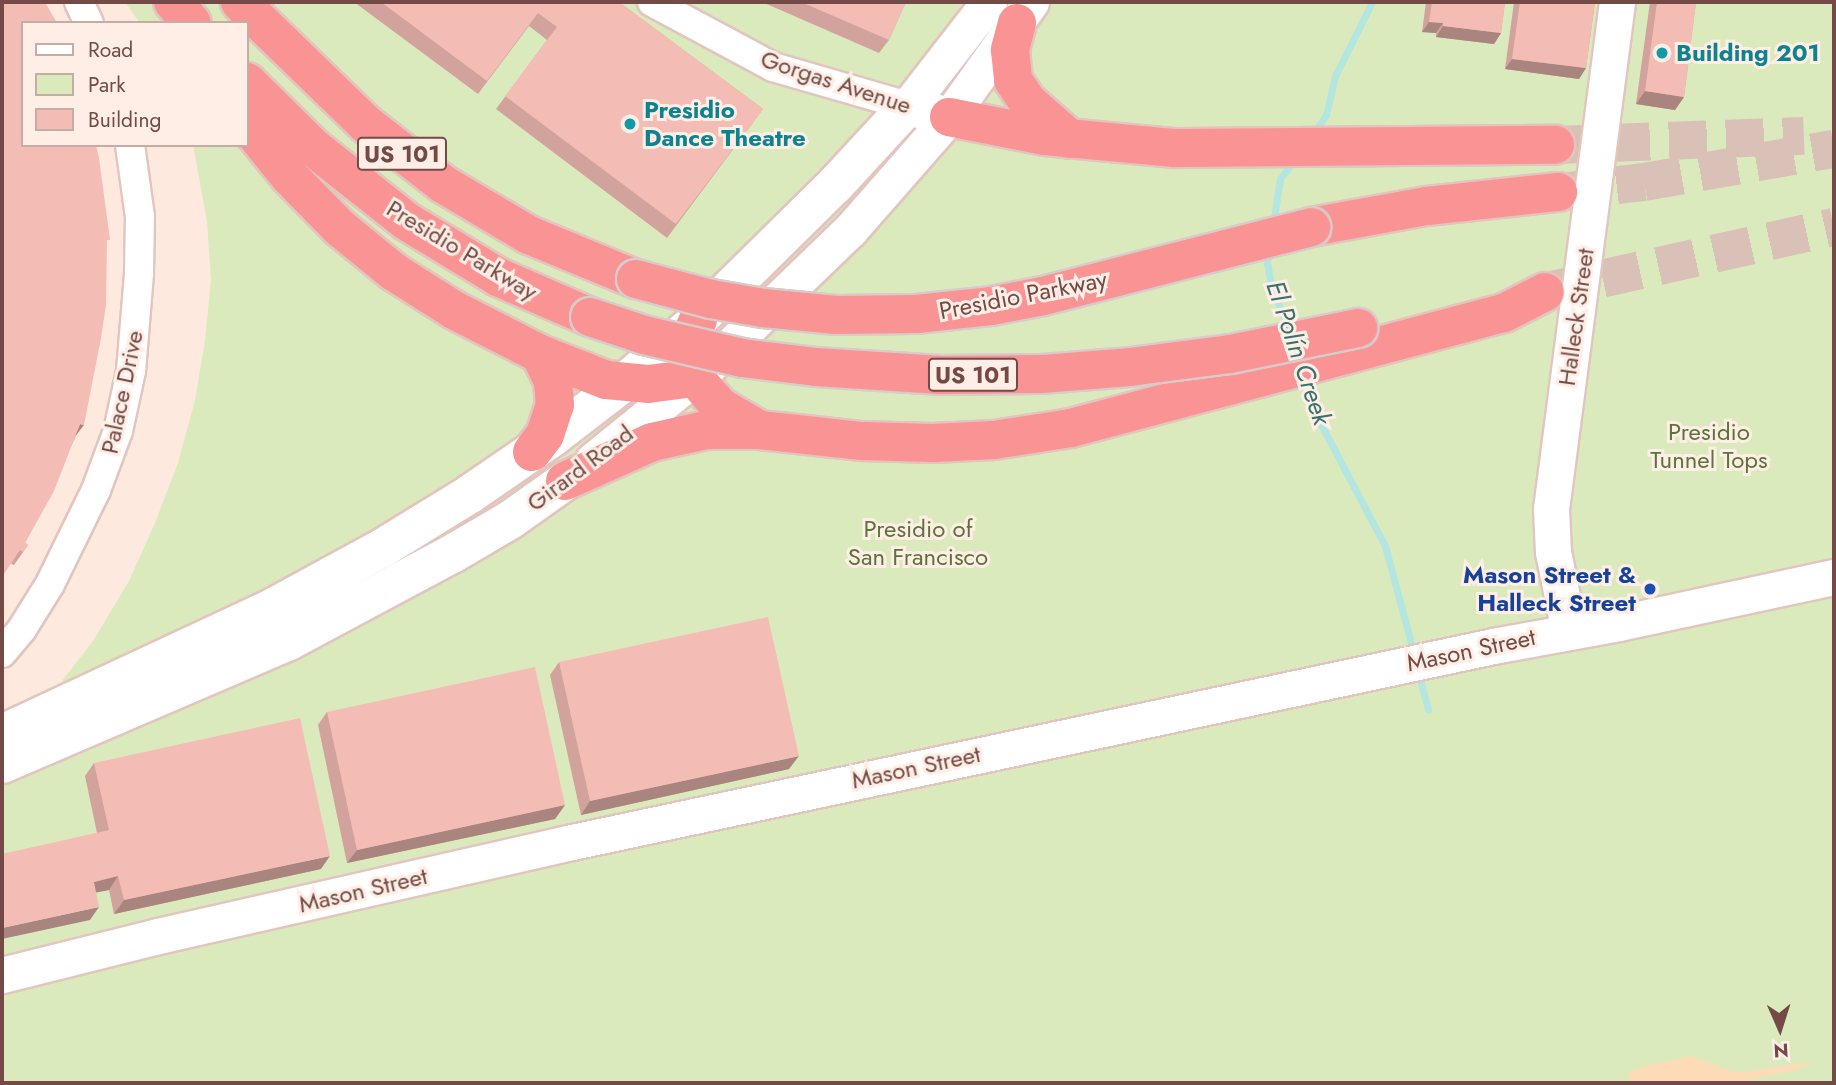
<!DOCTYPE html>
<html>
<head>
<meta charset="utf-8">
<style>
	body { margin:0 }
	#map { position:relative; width:1836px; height:1085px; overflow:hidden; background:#fde9de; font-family:Jost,sans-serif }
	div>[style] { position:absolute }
	.green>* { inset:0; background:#dbeabd }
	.sand>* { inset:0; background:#fedbb7 }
	.stream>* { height:7px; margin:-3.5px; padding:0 3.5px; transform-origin:3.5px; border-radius:3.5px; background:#b3e6e0 }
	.motorway-tunnel>* { height:38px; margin-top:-19px; transform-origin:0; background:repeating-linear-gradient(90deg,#dac1b8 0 38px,transparent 0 57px) }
	.roads { filter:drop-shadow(2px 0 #e2c5be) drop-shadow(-2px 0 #e2c5be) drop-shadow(0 2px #e2c5be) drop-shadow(0 -2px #e2c5be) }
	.minor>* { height:28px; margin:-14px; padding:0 14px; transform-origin:14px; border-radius:14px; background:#fff }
	.tertiary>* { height:35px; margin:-17.5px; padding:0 17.5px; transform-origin:17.5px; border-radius:17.5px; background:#fff }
	.secondary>* { height:38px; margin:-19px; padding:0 19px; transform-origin:19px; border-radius:19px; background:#fff }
	.motorway>* { height:38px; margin:-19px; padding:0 19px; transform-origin:19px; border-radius:19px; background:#f99394 }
	.bridges { filter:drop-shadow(2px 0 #d8cccb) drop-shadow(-2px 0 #d8cccb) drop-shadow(0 2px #d8cccb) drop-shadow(0 -2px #d8cccb) }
	.motorway-bridge>* { height:38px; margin:-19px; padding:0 19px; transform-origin:19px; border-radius:19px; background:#f99394 }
	.wall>* { inset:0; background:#d1a39c }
	.shaded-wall>* { inset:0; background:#aa847f }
	.building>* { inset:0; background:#f3bdb5 }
	.dots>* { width:19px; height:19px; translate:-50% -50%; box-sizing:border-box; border:4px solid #ffeee5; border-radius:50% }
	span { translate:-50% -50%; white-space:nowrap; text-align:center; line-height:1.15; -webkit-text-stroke:6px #ffeee5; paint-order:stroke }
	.shield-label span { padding:2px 5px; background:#ffeee5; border:2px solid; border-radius:5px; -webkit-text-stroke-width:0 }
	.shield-label { font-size:23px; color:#734a46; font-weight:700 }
	.culture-label { font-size:24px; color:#0d838f; font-weight:700 }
	.left { translate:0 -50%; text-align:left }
	.street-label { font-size:24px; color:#734a46 }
	.park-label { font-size:24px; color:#5b743c }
	.transit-label { font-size:24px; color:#164399; font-weight:700 }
	.right { translate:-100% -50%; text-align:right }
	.water-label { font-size:26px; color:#38726d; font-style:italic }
	.frame { position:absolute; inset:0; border:4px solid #734a46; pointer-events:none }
	.legend { position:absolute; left:21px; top:21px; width:228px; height:126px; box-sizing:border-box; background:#ffeee5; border:2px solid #c7aca5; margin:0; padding:9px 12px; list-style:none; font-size:21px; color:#734a46 }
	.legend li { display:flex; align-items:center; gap:14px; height:35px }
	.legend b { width:35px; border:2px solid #c7aca5 }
	.north { position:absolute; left:1745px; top:994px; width:70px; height:70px; -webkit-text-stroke:5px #ffeee5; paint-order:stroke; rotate:177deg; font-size:19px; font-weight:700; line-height:28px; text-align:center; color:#734a46 }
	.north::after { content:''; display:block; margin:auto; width:24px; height:32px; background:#734a46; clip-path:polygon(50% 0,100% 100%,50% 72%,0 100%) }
</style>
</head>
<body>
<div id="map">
	<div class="green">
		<i style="clip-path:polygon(125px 2px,1834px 2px,1834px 1083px,2px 1083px,2px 746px,48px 699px,93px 641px,129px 581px,155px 523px,178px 463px,195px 400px,205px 341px,211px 279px,207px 222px,193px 145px,247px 145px,247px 23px,140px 23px)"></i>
	</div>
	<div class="sand">
		<i style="clip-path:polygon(1690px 1056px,1737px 1073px,1817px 1061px,1795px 1070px,1735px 1083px,1634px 1083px,1626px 1076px,1637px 1068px)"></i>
	</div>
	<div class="stream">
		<i style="left:1313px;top:134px;width:23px;rotate:-56deg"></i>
		<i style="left:1326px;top:115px;width:40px;rotate:-77deg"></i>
		<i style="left:1335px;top:76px;width:83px;rotate:-63.4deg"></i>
		<i style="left:1273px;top:224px;width:46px;rotate:-81.2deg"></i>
		<i style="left:1280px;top:179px;width:22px;rotate:-54deg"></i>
		<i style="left:1269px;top:250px;width:13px;rotate:99deg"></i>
		<i style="left:1267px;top:263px;width:25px;rotate:79deg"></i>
		<i style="left:1272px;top:288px;width:48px;rotate:67.8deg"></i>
		<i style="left:1304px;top:377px;width:40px;rotate:72deg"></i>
		<i style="left:1316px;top:415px;width:148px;rotate:62.2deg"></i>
		<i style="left:1385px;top:546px;width:112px;rotate:75deg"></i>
		<i style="left:1418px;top:672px;width:39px;rotate:75deg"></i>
	</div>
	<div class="motorway-tunnel">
		<i style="left:1555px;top:145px;width:249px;rotate:-2.1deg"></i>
		<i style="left:1560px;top:192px;width:85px;rotate:-6.8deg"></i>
		<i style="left:1644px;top:182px;width:193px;rotate:-9.9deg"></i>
		<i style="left:1547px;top:291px;width:294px;rotate:-12.6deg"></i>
	</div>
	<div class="roads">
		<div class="minor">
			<i style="left:79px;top:2px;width:23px;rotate:65deg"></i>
			<i style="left:652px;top:2px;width:137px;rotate:28.2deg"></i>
			<i style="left:773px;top:67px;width:141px;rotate:16.1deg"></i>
			<i style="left:2px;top:653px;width:31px;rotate:-50deg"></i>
			<i style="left:22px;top:629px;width:53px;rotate:-58.1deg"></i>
			<i style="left:50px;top:584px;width:105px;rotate:-63.9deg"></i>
			<i style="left:96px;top:490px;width:63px;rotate:-69.6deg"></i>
			<i style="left:118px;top:431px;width:61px;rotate:-77.8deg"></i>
			<i style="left:131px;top:371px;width:98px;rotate:-85.3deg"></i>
			<i style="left:139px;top:273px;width:56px;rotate:-89deg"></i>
			<i style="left:140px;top:217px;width:73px;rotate:-97.9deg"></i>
		</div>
		<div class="tertiary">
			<i style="left:908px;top:106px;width:132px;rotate:-52.1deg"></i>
			<i style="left:593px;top:460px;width:151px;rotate:-39.1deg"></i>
			<i style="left:710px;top:365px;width:194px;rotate:-44deg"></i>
			<i style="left:850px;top:230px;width:150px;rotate:-48.8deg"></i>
			<i style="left:949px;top:117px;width:141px;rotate:-54.5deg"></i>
			<i style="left:1569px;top:631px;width:81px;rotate:-101.4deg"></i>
			<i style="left:1553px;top:552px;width:43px;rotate:-92.7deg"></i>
			<i style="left:1551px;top:509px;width:511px;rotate:-82.58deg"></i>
			<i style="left:2px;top:975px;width:161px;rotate:-14deg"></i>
			<i style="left:158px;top:936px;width:425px;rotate:-12.8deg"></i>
			<i style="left:572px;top:842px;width:942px;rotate:-12.01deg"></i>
			<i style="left:1493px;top:646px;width:128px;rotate:-10.3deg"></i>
			<i style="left:1619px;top:623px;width:220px;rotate:-12.1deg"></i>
		</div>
		<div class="secondary">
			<i style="left:2px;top:734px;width:300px;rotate:-25deg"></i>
			<i style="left:274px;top:607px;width:125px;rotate:-28.6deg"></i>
			<i style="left:384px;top:547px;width:101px;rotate:-31.6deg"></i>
			<i style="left:470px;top:494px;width:101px;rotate:-34.5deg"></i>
			<i style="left:553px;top:437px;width:98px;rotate:-37.6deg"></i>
			<i style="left:631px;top:377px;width:88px;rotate:-40.4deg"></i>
			<i style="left:698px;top:320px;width:192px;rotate:-44.6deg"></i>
			<i style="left:835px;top:185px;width:108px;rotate:-47.3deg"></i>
			<i style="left:908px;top:106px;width:42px;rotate:15deg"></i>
			<i style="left:2px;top:764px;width:312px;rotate:-23.2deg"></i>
			<i style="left:289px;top:641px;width:185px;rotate:-28.1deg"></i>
			<i style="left:452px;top:554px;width:67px;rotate:-30.4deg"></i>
			<i style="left:510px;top:520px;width:67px;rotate:-35.3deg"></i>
		</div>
		<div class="motorway">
			<i style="left:173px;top:2px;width:28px;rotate:48deg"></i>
			<i style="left:240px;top:2px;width:175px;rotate:44.1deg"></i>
			<i style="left:366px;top:124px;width:98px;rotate:37.9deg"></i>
			<i style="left:443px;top:184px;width:100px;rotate:30.7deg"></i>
			<i style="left:529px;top:235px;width:116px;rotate:22.4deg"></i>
			<i style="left:1017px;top:23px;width:28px;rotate:105deg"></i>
			<i style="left:1010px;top:50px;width:30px;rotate:84deg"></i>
			<i style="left:1013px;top:80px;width:27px;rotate:56deg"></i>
			<i style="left:1028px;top:102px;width:56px;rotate:41.4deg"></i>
			<i style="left:247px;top:82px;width:94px;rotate:44.6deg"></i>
			<i style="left:314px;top:148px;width:117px;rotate:38.4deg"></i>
			<i style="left:406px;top:221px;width:108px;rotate:31.3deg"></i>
			<i style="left:498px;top:277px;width:100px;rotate:23.5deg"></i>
			<i style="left:949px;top:117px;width:98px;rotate:11.2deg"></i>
			<i style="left:1045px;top:136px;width:131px;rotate:5.3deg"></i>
			<i style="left:1175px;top:148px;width:380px;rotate:-0.5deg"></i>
			<i style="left:247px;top:124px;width:67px;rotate:51.1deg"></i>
			<i style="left:289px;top:176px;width:73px;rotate:45.6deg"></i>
			<i style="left:340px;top:228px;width:70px;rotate:39.2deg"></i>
			<i style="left:394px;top:272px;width:71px;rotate:32.3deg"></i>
			<i style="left:454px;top:310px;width:97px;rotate:27.1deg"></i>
			<i style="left:540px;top:354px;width:71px;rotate:21.5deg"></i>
			<i style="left:606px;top:380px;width:42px;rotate:5.4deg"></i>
			<i style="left:648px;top:384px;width:47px;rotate:-7.3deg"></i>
			<i style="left:1311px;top:227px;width:118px;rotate:-10.3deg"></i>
			<i style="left:1427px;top:206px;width:132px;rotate:-6.1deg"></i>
			<i style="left:698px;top:320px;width:20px;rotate:114deg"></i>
			<i style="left:690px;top:338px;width:21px;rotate:93deg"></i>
			<i style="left:689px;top:359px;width:20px;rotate:72deg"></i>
			<i style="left:695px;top:378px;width:37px;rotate:49deg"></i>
			<i style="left:719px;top:406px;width:45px;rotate:30.5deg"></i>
			<i style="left:532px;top:452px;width:21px;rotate:-53deg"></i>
			<i style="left:545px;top:435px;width:32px;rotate:-72deg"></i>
			<i style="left:555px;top:405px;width:24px;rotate:-95deg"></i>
			<i style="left:553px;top:381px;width:30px;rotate:-116deg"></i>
			<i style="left:565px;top:481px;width:95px;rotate:-24.1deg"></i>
			<i style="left:652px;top:442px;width:55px;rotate:-12.5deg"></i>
			<i style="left:706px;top:430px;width:54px"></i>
			<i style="left:760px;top:430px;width:103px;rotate:6.2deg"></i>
			<i style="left:862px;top:441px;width:71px;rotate:1.6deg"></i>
			<i style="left:933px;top:443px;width:61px;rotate:-2.8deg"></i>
			<i style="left:994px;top:440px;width:78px;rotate:-8.9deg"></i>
			<i style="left:1071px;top:428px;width:448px;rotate:-14.9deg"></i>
			<i style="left:1504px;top:313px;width:46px;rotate:-27.1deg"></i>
		</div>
	</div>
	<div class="bridges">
		<div class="motorway-bridge">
			<i style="left:636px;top:279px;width:78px;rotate:14.9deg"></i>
			<i style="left:711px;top:299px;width:53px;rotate:9.8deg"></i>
			<i style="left:763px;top:308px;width:74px;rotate:5.4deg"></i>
			<i style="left:837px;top:315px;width:79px;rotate:-0.7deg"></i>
			<i style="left:916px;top:314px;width:75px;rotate:-6.1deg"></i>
			<i style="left:991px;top:306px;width:53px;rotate:-10.9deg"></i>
			<i style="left:1043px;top:296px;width:277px;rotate:-14.4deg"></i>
			<i style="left:590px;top:317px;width:57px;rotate:18.4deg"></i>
			<i style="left:644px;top:335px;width:101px;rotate:13.2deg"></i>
			<i style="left:742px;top:358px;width:75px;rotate:6.9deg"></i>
			<i style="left:816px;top:367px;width:125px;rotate:3.7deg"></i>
			<i style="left:941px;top:375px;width:101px;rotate:-0.6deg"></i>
			<i style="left:1042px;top:374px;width:88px;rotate:-4.5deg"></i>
			<i style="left:1130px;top:367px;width:101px;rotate:-7.4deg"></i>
			<i style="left:1230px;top:354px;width:131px;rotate:-11.5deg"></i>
		</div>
	</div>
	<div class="wall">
		<i style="clip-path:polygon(354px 2px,619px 2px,763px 109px,667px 238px,496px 109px,547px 40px,529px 26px,478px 94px)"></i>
		<i style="clip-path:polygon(762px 2px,906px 2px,889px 40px,879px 53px)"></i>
		<i style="clip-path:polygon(1426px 2px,1505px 2px,1501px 33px,1494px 44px,1436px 37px,1436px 33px,1422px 32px)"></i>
		<i style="clip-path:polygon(1514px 2px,1595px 2px,1586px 68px,1579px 79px,1505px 69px)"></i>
		<i style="clip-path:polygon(1650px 2px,1696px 2px,1684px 97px,1675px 110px,1636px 104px)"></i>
		<i style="clip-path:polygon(107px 244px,75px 438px,25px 543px,28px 545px,14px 565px,11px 564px)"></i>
		<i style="clip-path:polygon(559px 662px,789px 769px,581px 815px,550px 675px)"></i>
		<i style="clip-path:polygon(327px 712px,565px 805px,555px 819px,347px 863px,318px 725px)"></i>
		<i style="clip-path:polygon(94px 763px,321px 869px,114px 914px,109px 890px,96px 892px,90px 920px,97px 833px,85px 776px)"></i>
	</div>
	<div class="shaded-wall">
		<i style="clip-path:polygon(1429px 22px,1443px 23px,1436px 33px,1422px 32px)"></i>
		<i style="clip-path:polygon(1443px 26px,1501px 33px,1494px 44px,1436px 37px)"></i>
		<i style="clip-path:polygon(1512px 59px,1586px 68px,1579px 79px,1505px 69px)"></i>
		<i style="clip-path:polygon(1645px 91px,1684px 97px,1675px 110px,1636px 104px)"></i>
		<i style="clip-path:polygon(80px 424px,84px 425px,74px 438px)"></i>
		<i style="clip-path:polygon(799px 756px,789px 769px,581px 815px,590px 801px)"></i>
		<i style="clip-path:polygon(565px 805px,555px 819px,347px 863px,357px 850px)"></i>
		<i style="clip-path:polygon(330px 856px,321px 869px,114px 914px,124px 900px)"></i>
		<i style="clip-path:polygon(118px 876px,109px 890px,84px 895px,94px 882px)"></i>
		<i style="clip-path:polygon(99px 907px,90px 920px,2px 939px,2px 928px)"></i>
	</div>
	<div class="building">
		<i style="clip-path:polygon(2px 2px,45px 2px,57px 23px,23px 23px,23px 145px,96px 145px,99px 158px,110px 240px,107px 240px,106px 305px,101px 338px,84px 425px,80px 424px,54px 491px,25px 543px,28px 545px,23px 552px,20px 550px,2px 577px)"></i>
		<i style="clip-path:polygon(381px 2px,619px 2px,763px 109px,676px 224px,505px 96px,557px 27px,538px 13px,487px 81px)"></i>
		<i style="clip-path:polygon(801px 2px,906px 2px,889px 40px)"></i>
		<i style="clip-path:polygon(1432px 2px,1505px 2px,1501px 33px,1443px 26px,1443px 23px,1429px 22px)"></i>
		<i style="clip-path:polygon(1520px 2px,1595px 2px,1586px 68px,1512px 59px)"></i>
		<i style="clip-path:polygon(1657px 2px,1696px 2px,1684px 97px,1645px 91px)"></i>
		<i style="clip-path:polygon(768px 617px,799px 756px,590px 801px,559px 662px)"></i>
		<i style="clip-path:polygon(535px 667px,565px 805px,357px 850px,327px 712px)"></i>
		<i style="clip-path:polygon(300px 718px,330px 856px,124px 900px,118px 876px,94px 882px,99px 907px,2px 928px,2px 854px,109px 830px,94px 763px)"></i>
	</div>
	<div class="dots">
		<i style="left:1662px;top:53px;background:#0f9aa8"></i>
		<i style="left:630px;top:124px;background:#0f9aa8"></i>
		<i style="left:1650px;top:589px;background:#1a4fb4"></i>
	</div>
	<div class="shield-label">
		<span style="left:402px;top:154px">US 101</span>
		<span style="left:973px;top:375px">US 101</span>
	</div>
	<div class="culture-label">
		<span class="left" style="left:1676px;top:53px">Building 201</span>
		<span class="left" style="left:644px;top:124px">Presidio<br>Dance Theatre</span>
	</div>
	<div class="street-label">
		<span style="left:836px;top:82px;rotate:18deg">Gorgas Avenue</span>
		<span style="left:462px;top:250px;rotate:31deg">Presidio Parkway</span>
		<span style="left:1023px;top:295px;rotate:-11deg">Presidio Parkway</span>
		<span style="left:1576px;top:317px;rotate:-82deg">Halleck Street</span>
		<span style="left:122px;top:392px;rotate:-78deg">Palace Drive</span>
		<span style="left:580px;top:468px;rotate:-37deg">Girard Road</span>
		<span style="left:1471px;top:650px;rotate:-12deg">Mason Street</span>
		<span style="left:916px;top:767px;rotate:-12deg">Mason Street</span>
		<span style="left:363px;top:890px;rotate:-13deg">Mason Street</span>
	</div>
	<div class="park-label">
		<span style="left:1709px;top:446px">Presidio<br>Tunnel Tops</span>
		<span style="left:918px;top:543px">Presidio of<br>San Francisco</span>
	</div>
	<div class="transit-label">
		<span class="right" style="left:1636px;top:589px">Mason Street &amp;<br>Halleck Street</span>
	</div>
	<div class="water-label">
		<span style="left:1298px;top:353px;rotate:71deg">El Polín Creek</span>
	</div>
	<div class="frame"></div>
	<ul class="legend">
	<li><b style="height:9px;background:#fff"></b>Road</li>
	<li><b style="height:19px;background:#dbeabd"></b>Park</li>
	<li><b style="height:19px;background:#f3bdb5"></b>Building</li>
	</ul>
	<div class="north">N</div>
</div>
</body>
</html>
